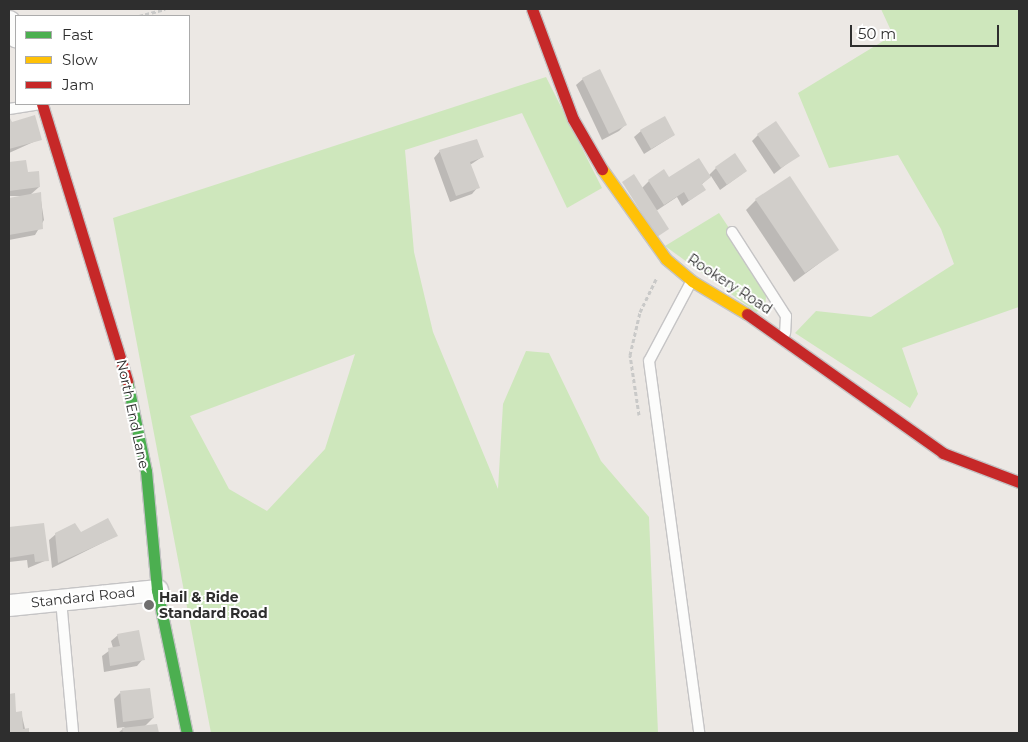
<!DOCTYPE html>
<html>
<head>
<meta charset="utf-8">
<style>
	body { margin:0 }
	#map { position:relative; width:1028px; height:742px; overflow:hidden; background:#ece8e4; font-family:Montserrat,sans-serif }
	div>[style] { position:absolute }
	.green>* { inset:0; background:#cee7bc }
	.shadow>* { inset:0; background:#0003 }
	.building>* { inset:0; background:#d1ceca }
	.path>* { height:3px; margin-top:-1.5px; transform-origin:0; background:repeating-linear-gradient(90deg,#c9c9c8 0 4px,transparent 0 6.5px) }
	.roads { filter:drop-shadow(1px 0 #c5c4c5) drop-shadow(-1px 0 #c5c4c5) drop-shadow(0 1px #c5c4c5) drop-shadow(0 -1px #c5c4c5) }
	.lane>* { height:10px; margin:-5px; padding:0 5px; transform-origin:5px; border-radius:5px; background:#fcfcfb }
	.street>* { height:21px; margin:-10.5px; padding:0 10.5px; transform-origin:10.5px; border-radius:10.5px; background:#fcfcfb }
	.fast>* { height:11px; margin:-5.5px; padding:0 5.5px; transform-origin:5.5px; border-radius:5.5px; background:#4caf50 }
	.slow>* { height:11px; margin:-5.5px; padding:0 5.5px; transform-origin:5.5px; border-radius:5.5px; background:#ffc107 }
	.jam>* { height:11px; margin:-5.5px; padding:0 5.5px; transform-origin:5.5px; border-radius:5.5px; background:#c62828 }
	.dots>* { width:14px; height:14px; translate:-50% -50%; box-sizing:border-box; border:2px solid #fff; border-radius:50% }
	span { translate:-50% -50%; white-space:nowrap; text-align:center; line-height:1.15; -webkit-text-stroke:4px #fff; paint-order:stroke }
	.street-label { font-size:14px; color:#2e2e2e }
	.poi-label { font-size:14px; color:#2e2e2e; font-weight:700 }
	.left { translate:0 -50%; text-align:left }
	.frame { position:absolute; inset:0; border:10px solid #2e2e2e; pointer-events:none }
	.legend { position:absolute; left:15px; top:15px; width:175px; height:90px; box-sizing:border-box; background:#fff; border:1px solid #ababab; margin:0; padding:6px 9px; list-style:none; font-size:15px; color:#2e2e2e }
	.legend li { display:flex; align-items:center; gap:10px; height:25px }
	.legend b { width:25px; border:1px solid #ababab }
	.scale { position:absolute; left:850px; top:25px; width:149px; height:22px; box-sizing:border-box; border:2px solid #2e2e2e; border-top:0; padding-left:6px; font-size:15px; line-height:18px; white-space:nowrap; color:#2e2e2e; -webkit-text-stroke:4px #fff; paint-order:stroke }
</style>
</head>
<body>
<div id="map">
	<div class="green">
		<i style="clip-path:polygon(881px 9px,1019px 9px,1019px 307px,902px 348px,918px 394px,910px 408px,795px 333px,816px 311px,871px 317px,954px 264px,941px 229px,898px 155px,829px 168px,798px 93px,893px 35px)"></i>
		<i style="clip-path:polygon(evenodd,546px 77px,602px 188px,567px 208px,522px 113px,405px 150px,414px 252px,433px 332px,498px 489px,503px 404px,526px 351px,549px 353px,601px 461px,649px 517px,658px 733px,211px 733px,113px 218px,546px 77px,355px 354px,325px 449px,267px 511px,229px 489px,190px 416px,355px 354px)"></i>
		<i style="clip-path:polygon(719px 213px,767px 285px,765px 308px,756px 312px,665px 246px)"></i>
	</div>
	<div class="shadow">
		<i style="clip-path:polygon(583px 79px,625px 125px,619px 131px,602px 140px,576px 85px)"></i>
		<i style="clip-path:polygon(9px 118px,11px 124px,40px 139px,9px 153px)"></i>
		<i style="clip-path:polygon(641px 131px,674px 135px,644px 154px,634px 137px)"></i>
		<i style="clip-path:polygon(758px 135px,798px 155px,774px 174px,752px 141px)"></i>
		<i style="clip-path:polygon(440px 151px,482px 157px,470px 165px,478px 187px,472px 194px,450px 202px,434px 158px)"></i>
		<i style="clip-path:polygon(25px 161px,26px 173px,39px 187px,30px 195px,40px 194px,44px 220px,35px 235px,9px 240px,9px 199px,27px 196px,9px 196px,9px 163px)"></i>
		<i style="clip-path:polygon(716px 168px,746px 171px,720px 190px,711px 176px,701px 185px,704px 190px,682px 206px,677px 197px,656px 211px,641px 189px,649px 181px,709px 175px)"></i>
		<i style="clip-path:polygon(756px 200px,837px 250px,794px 282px,746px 210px)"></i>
		<i style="clip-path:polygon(43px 524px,47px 560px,28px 568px,27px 560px,9px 562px,9px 528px)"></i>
		<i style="clip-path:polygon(56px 534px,80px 534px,116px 536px,52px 568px,49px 540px)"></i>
		<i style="clip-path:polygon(118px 635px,143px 659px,137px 666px,104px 672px,102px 656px,113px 648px,111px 641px)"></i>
		<i style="clip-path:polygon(120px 693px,153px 718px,144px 727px,156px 725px,157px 733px,118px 733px,125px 727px,117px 728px,114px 699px)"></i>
		<i style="clip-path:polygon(9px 695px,14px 695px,15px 713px,21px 712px,26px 733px,9px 733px)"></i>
	</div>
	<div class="building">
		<i style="clip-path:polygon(600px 69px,627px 125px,609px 134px,582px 78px)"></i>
		<i style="clip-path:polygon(35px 115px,42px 140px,9px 149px,9px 116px,12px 122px)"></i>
		<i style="clip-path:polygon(665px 116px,675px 135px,651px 149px,640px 130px)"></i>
		<i style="clip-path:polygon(776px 121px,800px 156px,781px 168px,757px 134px)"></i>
		<i style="clip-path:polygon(477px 139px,484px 157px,470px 162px,480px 188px,456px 196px,439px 150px)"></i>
		<i style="clip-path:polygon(735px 153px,747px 171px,727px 185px,715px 167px)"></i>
		<i style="clip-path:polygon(699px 158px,711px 177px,702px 184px,706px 190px,689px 201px,684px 192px,664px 205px,648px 180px,664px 169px,669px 177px)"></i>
		<i style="clip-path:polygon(26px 160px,28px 172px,39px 171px,40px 187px,9px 191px,9px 162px)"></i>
		<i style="clip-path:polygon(634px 174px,669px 229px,657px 237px,622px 182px)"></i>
		<i style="clip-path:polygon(790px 176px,839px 250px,805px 273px,755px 199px)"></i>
		<i style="clip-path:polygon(41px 192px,43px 229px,9px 235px,9px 198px)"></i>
		<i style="clip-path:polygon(108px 518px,118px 536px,58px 563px,55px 533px,75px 523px,81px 532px)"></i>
		<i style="clip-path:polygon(44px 523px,49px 561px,35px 562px,34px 554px,9px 558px,9px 527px)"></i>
		<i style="clip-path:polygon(139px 630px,145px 660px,110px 666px,108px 648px,120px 646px,117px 634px)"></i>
		<i style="clip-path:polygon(150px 688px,154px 718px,123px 722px,120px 691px)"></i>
		<i style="clip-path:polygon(15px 693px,16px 712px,22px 711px,23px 729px,29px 728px,29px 733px,9px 733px,9px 694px)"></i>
		<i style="clip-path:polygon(157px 724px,159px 733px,123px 733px,122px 728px)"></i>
	</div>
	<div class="path">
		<i style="left:139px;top:16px;width:27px;rotate:-15deg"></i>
		<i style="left:639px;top:415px;width:61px;rotate:-98.5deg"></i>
		<i style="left:630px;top:355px;width:44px;rotate:-76.9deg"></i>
		<i style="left:640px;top:312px;width:37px;rotate:-64deg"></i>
	</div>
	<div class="roads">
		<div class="lane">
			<i style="left:9px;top:109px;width:32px;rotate:-9deg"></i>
			<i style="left:732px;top:232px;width:100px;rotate:57.3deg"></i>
			<i style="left:786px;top:316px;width:17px;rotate:93deg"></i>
			<i style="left:691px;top:282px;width:89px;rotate:118deg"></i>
			<i style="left:649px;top:361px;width:375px;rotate:82.3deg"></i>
			<i style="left:61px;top:600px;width:134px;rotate:84.8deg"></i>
		</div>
		<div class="street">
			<i style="left:9px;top:21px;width:17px;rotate:66deg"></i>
			<i style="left:9px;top:605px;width:149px;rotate:-5.8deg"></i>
		</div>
		<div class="fast">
			<i style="left:127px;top:381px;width:92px;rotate:78.1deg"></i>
			<i style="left:146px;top:471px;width:120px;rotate:84.7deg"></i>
			<i style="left:157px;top:590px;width:146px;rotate:78.2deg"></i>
		</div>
		<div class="slow">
			<i style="left:602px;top:169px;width:110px;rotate:54.6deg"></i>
			<i style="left:666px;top:259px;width:34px;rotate:40deg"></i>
			<i style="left:692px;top:281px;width:64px;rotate:31deg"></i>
		</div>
		<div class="jam">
			<i style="left:532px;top:9px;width:117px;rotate:69.6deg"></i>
			<i style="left:573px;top:119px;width:58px;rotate:59.9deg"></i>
			<i style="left:42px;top:104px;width:290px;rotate:72.9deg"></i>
			<i style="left:747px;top:314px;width:240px;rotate:35.3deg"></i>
			<i style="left:943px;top:453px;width:81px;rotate:20.9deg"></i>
		</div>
	</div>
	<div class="dots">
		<i style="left:149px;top:605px;background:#706f6e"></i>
	</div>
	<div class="street-label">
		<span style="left:730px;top:284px;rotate:33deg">Rookery Road</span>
		<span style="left:133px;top:414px;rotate:78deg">North End Lane</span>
		<span style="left:83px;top:597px;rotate:-6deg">Standard Road</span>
	</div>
	<div class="poi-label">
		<span class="left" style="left:159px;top:605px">Hail &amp; Ride<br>Standard Road</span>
	</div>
	<div class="frame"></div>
	<ul class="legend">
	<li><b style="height:6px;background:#4caf50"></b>Fast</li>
	<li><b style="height:6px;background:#ffc107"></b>Slow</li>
	<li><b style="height:6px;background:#c62828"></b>Jam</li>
	</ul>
	<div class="scale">50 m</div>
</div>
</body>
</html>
